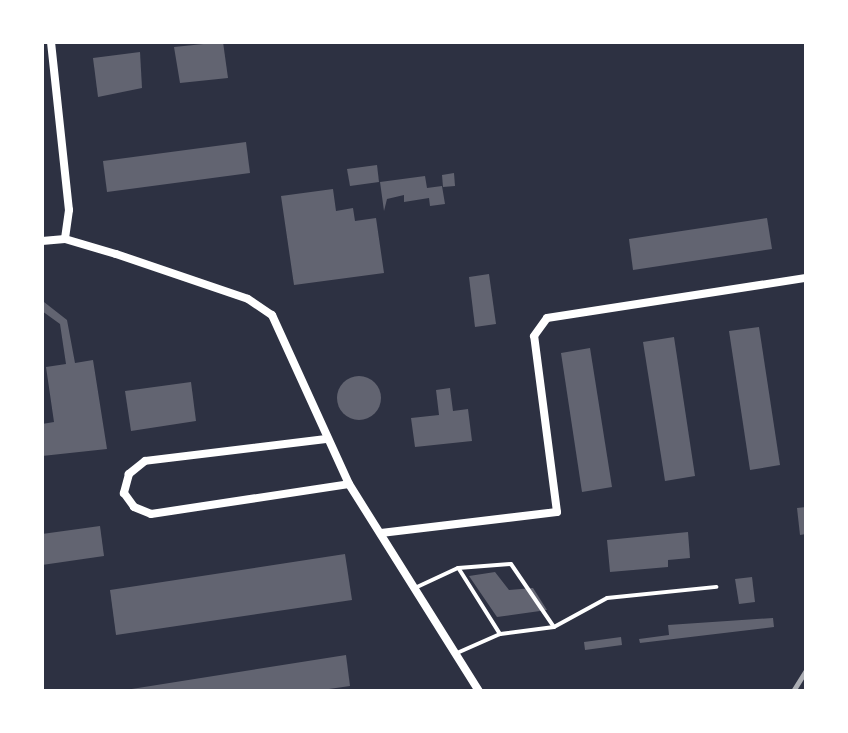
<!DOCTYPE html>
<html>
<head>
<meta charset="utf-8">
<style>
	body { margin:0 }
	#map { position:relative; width:848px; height:733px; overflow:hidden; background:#2d3142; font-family:Lora,serif }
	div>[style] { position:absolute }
	.building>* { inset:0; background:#626471 }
	.round { border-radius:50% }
	.service>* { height:4px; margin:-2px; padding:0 2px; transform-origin:2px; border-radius:2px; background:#fff }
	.minor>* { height:8px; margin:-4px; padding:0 4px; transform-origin:4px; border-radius:4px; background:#fff }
	.rail>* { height:5px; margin:-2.5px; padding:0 2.5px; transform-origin:2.5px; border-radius:2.5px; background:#abadb3 }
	span { translate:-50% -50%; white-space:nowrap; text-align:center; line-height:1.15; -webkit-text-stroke:8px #fff; paint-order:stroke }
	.frame { position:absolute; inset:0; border:44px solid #fff; pointer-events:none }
</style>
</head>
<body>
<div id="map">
	<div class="building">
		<i style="clip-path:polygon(223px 42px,228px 78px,180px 83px,174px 47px)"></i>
		<i style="clip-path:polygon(140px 52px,142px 88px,98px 97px,93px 58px)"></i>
		<i style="clip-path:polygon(246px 142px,250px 173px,107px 192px,103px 161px)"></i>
		<i style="clip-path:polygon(377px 165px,379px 182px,350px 186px,347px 169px)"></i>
		<i style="clip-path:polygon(454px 173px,455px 186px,443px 187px,442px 175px)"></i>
		<i style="clip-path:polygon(425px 176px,427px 188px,442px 186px,445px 204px,430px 206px,429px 198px,404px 202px,404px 195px,387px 199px,384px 211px,380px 182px)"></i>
		<i style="clip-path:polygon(333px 189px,336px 211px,353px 208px,355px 221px,376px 218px,384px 273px,294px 285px,281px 196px)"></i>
		<i style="clip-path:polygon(767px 218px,772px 249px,633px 270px,629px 239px)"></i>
		<i style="clip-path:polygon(489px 274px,496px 324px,475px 327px,469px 277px)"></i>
		<i style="clip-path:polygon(44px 302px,67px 320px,75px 363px,93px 360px,107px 449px,42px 456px,42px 424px,54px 422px,46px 367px,66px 364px,60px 324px,42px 311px)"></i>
		<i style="clip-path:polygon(759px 327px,780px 465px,750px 470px,729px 331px)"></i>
		<i style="clip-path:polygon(674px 337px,695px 476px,665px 481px,643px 342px)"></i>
		<i style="clip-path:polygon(590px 348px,612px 487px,582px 492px,561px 353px)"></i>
		<i class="round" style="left:337px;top:376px;width:44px;height:44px"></i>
		<i style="clip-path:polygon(191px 382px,196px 421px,131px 431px,125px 391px)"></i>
		<i style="clip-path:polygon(450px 388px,453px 411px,468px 409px,472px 441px,415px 447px,411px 418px,439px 415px,436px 390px)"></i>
		<i style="clip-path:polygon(806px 507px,806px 534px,800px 535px,797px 508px)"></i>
		<i style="clip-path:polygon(100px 526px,104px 556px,42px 565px,42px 534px)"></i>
		<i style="clip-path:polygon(688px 532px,690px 558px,668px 560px,668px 567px,610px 572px,607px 540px)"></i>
		<i style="clip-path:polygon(345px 554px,352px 600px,116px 635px,110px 590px)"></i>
		<i style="clip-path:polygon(495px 572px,509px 590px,533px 588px,547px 610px,497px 617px,469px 576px)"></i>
		<i style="clip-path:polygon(752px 577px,755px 602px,739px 604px,735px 579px)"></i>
		<i style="clip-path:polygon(773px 618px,774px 627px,640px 643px,639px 639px,669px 635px,668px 625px)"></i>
		<i style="clip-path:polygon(621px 637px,622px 645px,585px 650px,584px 642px)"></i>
		<i style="clip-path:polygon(346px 655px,350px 686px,315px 691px,119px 691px)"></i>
	</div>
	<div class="service">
		<i style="left:459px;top:569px;width:77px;rotate:57.8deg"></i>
		<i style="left:417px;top:587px;width:45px;rotate:-24.9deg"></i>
		<i style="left:458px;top:568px;width:53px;rotate:-4.3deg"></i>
		<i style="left:511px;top:564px;width:76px;rotate:55.7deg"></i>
		<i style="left:554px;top:627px;width:54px;rotate:172.6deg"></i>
		<i style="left:500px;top:634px;width:47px;rotate:156.2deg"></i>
		<i style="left:554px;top:627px;width:60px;rotate:-28.7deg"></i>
		<i style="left:607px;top:598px;width:110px;rotate:-5.8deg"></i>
	</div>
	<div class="minor">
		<i style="left:51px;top:42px;width:169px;rotate:83.9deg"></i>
		<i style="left:69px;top:210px;width:29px;rotate:98deg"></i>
		<i style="left:42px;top:241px;width:23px;rotate:-5deg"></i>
		<i style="left:65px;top:239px;width:53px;rotate:16.4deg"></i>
		<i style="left:116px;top:254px;width:139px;rotate:18.8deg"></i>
		<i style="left:248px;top:299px;width:29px;rotate:34deg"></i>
		<i style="left:272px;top:315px;width:186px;rotate:65.5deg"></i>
		<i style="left:349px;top:484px;width:244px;rotate:57.9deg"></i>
		<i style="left:326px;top:439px;width:182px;rotate:173.1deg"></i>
		<i style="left:145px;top:461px;width:21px;rotate:141deg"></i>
		<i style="left:129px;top:474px;width:20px;rotate:105deg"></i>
		<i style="left:124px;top:493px;width:17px;rotate:54deg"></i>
		<i style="left:134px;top:507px;width:18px;rotate:22deg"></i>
		<i style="left:151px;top:514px;width:200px;rotate:-8.6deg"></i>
		<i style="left:381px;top:533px;width:177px;rotate:-6.8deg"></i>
		<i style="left:557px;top:512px;width:177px;rotate:-97.4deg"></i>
		<i style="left:534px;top:336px;width:22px;rotate:-54deg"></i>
		<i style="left:547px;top:318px;width:262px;rotate:-8.8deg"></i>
	</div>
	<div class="rail">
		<i style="left:793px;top:691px;width:25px;rotate:-58deg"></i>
	</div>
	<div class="frame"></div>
</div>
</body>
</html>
